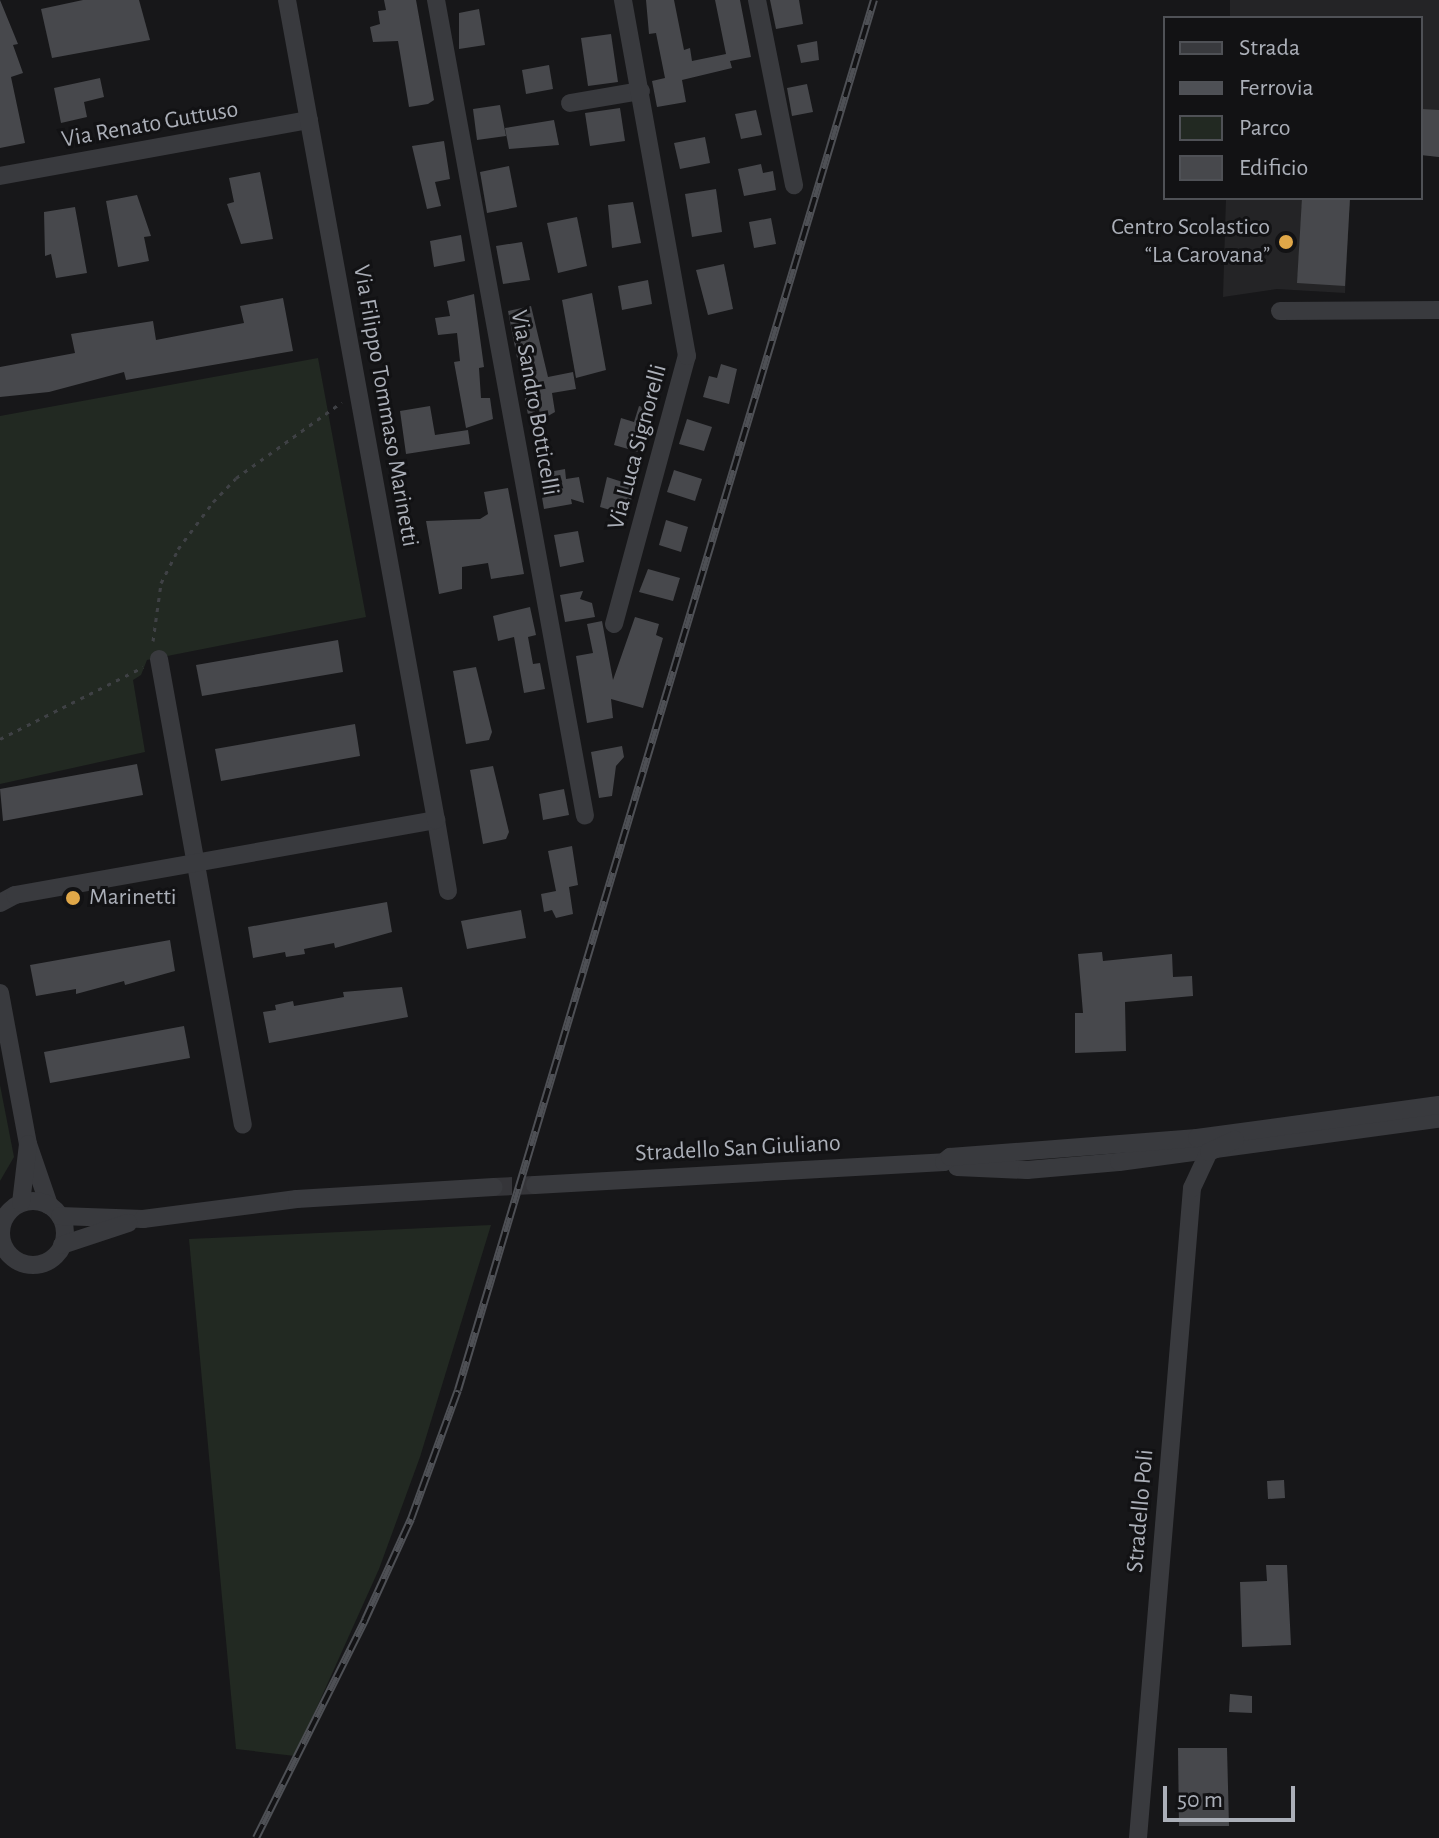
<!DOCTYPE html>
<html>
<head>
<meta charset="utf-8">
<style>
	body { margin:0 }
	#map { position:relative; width:1439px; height:1838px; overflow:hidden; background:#171719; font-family:"Alegreya Sans",sans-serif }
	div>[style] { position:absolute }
	.built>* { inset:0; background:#242426 }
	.green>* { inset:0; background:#222922 }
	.building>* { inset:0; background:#47484c }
	.minor-tunnel>* { height:18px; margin-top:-9px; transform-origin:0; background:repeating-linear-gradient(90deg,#353539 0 18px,transparent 0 27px) }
	.path>* { height:3px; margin-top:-1.5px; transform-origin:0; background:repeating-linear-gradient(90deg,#3f4145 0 4px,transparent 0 10px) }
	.minor>* { height:18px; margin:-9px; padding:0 9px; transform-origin:9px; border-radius:9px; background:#393a3e }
	.minor>.ring { margin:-9px; padding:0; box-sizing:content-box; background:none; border:18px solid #393a3e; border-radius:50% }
	.rail>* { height:8px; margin-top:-4px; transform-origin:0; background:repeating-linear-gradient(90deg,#121214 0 15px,#4e5055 0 30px); box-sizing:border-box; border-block:2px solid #4e5055 }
	.dots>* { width:22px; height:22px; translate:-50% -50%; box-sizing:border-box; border:4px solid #121214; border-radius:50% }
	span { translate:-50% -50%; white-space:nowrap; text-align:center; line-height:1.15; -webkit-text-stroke:6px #121214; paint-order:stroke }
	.street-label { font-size:24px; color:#abafb8 }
	.poi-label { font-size:24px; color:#abafb8 }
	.right { translate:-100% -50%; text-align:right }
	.left { translate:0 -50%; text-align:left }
	.legend { position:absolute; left:1163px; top:16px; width:260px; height:184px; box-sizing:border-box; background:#121214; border:2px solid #4f5156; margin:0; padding:10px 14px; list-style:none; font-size:24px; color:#abafb8 }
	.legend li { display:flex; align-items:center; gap:16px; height:40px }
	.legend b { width:40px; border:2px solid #4f5156 }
	.scale { position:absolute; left:1163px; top:1786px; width:132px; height:36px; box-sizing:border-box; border:4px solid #abafb8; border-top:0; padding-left:10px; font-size:24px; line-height:28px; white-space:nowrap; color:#abafb8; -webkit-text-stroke:6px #121214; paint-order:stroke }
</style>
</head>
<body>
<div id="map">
	<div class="built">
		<i style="clip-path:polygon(1230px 0,1439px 0,1439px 157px,1421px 155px,1421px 18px,1230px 18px)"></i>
		<i style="clip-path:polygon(1226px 198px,1350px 198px,1345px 293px,1277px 289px,1223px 297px)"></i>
	</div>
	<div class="green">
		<i style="clip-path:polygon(318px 358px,366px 617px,147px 660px,141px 675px,133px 680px,145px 752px,0 784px,0 416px)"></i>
		<i style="clip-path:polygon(0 1085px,14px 1157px,0 1181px)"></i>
		<i style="clip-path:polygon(491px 1225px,420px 1457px,379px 1569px,295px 1756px,236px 1749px,189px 1239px)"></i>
	</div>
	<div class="building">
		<i style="clip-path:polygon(0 0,18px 44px,13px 45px,23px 73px,11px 77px,25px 143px,0 148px)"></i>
		<i style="clip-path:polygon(83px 0,139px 0,150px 40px,52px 58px,41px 9px)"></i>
		<i style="clip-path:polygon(384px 0,416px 0,434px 100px,428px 104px,409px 107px,398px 41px,373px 42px,370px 27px,380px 24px,378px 11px,386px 10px)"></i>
		<i style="clip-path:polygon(646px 0,674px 0,684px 50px,690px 48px,692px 61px,726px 54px,715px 0,740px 0,751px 57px,730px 61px,732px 68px,682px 80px,686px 102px,657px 107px,652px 81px,665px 78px,656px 33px,649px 34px)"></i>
		<i style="clip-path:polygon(770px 0,799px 0,803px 24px,776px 29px)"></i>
		<i style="clip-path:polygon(479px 9px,485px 45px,459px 49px,459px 13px)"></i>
		<i style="clip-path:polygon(611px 34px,618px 82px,588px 86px,581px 38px)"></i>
		<i style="clip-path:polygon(817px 41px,819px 60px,801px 63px,797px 45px)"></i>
		<i style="clip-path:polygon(549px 65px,553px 89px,526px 94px,522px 70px)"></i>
		<i style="clip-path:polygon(100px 78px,104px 97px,84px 102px,87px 117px,61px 123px,54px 88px)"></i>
		<i style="clip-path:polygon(807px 84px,813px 112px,792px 116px,787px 88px)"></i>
		<i style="clip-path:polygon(500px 105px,506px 136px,477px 140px,473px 109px)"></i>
		<i style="clip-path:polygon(620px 108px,625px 141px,590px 146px,585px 113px)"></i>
		<i style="clip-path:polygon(1421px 109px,1439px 110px,1439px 157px,1421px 155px)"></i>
		<i style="clip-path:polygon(756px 110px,762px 135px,741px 139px,735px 114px)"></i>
		<i style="clip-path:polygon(554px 120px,559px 145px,509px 149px,505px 128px)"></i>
		<i style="clip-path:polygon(705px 137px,710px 163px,680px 169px,674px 143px)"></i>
		<i style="clip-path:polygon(444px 141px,450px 179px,435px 182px,441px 206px,427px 209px,412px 146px)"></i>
		<i style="clip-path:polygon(761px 164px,763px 173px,773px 171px,776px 190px,744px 196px,738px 169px)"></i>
		<i style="clip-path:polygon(509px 166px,517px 207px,487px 213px,480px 172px)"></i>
		<i style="clip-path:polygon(260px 172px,273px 239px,241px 244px,227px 204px,234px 202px,229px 178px)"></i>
		<i style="clip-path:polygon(716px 189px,722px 232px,692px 237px,685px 194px)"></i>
		<i style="clip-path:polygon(137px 195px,151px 236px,144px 237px,149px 261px,118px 267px,106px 201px)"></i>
		<i style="clip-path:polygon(1302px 198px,1350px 198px,1345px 286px,1297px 283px)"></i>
		<i style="clip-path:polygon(633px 202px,641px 243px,612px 248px,608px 205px)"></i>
		<i style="clip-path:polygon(75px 207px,87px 273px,56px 278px,51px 254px,45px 256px,44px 212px)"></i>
		<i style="clip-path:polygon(577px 217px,587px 266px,558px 273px,547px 223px)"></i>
		<i style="clip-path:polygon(771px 218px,776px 244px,754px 248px,749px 222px)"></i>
		<i style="clip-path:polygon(461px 235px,465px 261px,434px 267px,430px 241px)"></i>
		<i style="clip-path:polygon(522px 242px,530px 280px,503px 284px,496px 246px)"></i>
		<i style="clip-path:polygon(724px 264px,733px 309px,708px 315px,696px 270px)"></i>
		<i style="clip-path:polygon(648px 280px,652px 304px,622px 310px,618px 286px)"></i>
		<i style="clip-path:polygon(592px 293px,606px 370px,576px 378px,562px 300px)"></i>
		<i style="clip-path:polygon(474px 294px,484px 367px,479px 368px,481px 398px,490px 398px,493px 419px,466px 428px,454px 362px,460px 361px,457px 333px,438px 335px,435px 318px,450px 316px,447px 301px)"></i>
		<i style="clip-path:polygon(283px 298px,293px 351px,126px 380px,124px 372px,49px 392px,0 397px,0 367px,75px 353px,71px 334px,153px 321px,156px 340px,244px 323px,240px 306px)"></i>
		<i style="clip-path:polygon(531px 306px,548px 377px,573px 372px,576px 389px,552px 393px,555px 412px,541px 420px,539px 409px,528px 415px,508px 311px)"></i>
		<i style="clip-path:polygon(721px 364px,737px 369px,729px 404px,703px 397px,709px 376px,717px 378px)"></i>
		<i style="clip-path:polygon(430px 406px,435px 435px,468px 430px,470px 444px,406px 454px,400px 411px)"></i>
		<i style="clip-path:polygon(639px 406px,652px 410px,642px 453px,614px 445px,621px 418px,634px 422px)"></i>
		<i style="clip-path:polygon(687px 419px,712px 427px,704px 451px,679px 444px)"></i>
		<i style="clip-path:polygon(565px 469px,566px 479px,579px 477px,584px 503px,571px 499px,572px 504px,544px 509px,538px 474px)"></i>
		<i style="clip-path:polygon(674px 470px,702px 479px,695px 501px,667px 492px)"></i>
		<i style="clip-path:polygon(607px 477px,635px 486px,627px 515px,600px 507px)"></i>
		<i style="clip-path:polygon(508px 488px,524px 574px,491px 579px,488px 563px,462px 567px,462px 589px,439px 594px,426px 521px,480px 519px,488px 514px,484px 492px)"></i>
		<i style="clip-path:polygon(666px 520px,688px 527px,681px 552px,659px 545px)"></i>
		<i style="clip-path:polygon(578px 531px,584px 562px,560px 567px,554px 535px)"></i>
		<i style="clip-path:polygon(648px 569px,680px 578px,673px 601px,639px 592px)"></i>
		<i style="clip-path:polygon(583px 591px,580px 599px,592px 603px,595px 617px,565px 622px,560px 595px)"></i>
		<i style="clip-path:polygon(530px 607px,536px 635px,528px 637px,533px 664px,540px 663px,545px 689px,524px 693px,514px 637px,498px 641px,493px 616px)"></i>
		<i style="clip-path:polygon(635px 617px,659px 624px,656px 635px,663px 638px,643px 708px,611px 699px,613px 718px,587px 723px,576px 656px,593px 653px,587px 624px,602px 621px,613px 680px)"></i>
		<i style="clip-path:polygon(338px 640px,343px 672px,202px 696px,196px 665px)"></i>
		<i style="clip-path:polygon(476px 667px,492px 732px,489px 740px,466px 744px,453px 671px)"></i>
		<i style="clip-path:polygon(355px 724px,360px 756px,221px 781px,215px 749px)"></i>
		<i style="clip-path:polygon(622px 746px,624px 757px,616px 766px,612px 796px,599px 798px,591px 752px)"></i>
		<i style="clip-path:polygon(137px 764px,143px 795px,3px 821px,0 789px)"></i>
		<i style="clip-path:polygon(493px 766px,509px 832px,506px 839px,483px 844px,470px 770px)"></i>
		<i style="clip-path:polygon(564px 789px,569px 815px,543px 820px,539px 794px)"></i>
		<i style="clip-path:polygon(572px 846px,578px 885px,569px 887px,573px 914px,556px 918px,552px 910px,544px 912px,541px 894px,556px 891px,548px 851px)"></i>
		<i style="clip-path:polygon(387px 902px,392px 932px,335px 948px,334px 943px,304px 949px,305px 954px,286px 957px,285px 952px,253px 958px,248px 927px)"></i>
		<i style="clip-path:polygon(521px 910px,526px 938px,467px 949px,461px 921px)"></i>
		<i style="clip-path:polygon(170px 940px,175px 971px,125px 985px,124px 981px,76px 994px,76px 989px,36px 996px,30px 965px)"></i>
		<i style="clip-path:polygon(1102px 952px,1103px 961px,1172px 954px,1173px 977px,1192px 976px,1193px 996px,1125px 1002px,1126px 1051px,1075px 1053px,1075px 1013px,1083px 1013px,1078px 954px)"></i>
		<i style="clip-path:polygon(402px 987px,408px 1017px,269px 1043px,263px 1012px,276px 1010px,275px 1005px,293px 1001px,294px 1006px,344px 997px,343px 992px)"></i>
		<i style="clip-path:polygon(184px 1026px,190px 1058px,50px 1083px,44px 1052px)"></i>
		<i style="clip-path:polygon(1284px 1480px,1285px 1498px,1268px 1499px,1267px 1481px)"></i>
		<i style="clip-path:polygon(1266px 1565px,1287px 1565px,1291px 1645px,1242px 1647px,1240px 1582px,1267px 1581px)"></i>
		<i style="clip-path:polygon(1230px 1694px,1252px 1696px,1252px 1713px,1229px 1712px)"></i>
		<i style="clip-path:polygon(1178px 1748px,1227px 1748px,1229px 1826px,1179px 1826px)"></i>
	</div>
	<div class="minor-tunnel">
		<i style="left:494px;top:1187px;width:41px;rotate:-2.8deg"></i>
	</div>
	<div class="path">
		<i style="left:153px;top:641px;width:59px;rotate:-82.1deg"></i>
		<i style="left:161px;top:583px;width:38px;rotate:-63deg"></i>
		<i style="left:178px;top:549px;width:59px;rotate:-53.3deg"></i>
		<i style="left:213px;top:502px;width:33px;rotate:-46deg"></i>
		<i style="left:236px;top:478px;width:130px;rotate:-35.6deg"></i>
		<i style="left:0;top:739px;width:160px;rotate:-26.7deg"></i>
	</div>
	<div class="minor">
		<i style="left:436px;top:0;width:829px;rotate:79.65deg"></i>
		<i style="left:757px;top:0;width:189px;rotate:78.7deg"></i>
		<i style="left:570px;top:103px;width:72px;rotate:-9.6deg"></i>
		<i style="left:0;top:176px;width:314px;rotate:-10.3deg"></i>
		<i style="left:1280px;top:311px;width:159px;rotate:-0.4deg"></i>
		<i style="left:614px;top:624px;width:278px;rotate:-74.8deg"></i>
		<i style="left:687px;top:356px;width:362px;rotate:-100.2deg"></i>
		<i style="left:159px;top:659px;width:473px;rotate:79.8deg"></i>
		<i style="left:436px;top:820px;width:72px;rotate:80.4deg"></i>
		<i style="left:0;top:903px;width:17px;rotate:-28deg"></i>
		<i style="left:15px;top:895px;width:428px;rotate:-10.1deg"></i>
		<i style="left:436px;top:820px;width:833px;rotate:-100.3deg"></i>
		<i style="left:0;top:993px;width:154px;rotate:79.5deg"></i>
		<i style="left:28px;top:1144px;width:65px;rotate:71deg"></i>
		<i style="left:957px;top:1167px;width:70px;rotate:2.5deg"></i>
		<i style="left:1027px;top:1170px;width:92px;rotate:-5deg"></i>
		<i style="left:1119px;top:1162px;width:323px;rotate:-7.7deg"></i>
		<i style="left:535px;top:1185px;width:410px;rotate:-3.2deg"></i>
		<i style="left:944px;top:1162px;width:8px;rotate:-40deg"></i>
		<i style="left:950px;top:1157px;width:248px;rotate:-4.4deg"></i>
		<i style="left:1197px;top:1138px;width:244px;rotate:-7.8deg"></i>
		<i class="ring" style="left:1px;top:1201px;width:46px;height:46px"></i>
		<i style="left:21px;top:1203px;width:59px;rotate:-83.2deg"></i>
		<i style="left:60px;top:1216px;width:83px;rotate:2.1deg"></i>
		<i style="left:143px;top:1219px;width:155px;rotate:-7.4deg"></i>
		<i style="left:297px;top:1199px;width:197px;rotate:-3.5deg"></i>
		<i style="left:62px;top:1245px;width:70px;rotate:-18.4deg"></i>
		<i style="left:1138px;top:1838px;width:652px;rotate:-85.25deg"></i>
		<i style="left:1192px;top:1188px;width:40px;rotate:-65deg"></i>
		<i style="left:1209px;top:1152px;width:29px;rotate:-25deg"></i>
	</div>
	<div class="rail">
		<i style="left:256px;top:1838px;width:244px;rotate:-63.4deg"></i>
		<i style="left:365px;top:1620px;width:111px;rotate:-65.5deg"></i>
		<i style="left:411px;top:1519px;width:137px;rotate:-70deg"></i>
		<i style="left:458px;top:1390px;width:1451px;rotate:-73.34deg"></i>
	</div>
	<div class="dots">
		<i style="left:1286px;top:242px;background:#e0a748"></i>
		<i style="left:73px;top:898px;background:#e0a748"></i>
	</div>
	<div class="street-label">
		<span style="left:150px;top:125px;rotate:-10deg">Via Renato Guttuso</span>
		<span style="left:534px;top:403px;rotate:80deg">Via Sandro Botticelli</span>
		<span style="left:385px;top:406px;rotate:80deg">Via Filippo Tommaso Marinetti</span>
		<span style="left:638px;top:447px;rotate:-75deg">Via Luca Signorelli</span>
		<span style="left:738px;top:1149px;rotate:-3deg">Stradello San Giuliano</span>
		<span style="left:1141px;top:1511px;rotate:-85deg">Stradello Poli</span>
	</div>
	<div class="poi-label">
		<span class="right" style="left:1270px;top:242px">Centro Scolastico<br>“La Carovana”</span>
		<span class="left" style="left:89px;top:898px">Marinetti</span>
	</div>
	<ul class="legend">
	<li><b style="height:10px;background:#393a3e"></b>Strada</li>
	<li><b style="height:10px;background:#4e5055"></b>Ferrovia</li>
	<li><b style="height:22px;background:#222922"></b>Parco</li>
	<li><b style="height:22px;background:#47484c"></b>Edificio</li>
	</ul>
	<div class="scale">50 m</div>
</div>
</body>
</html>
